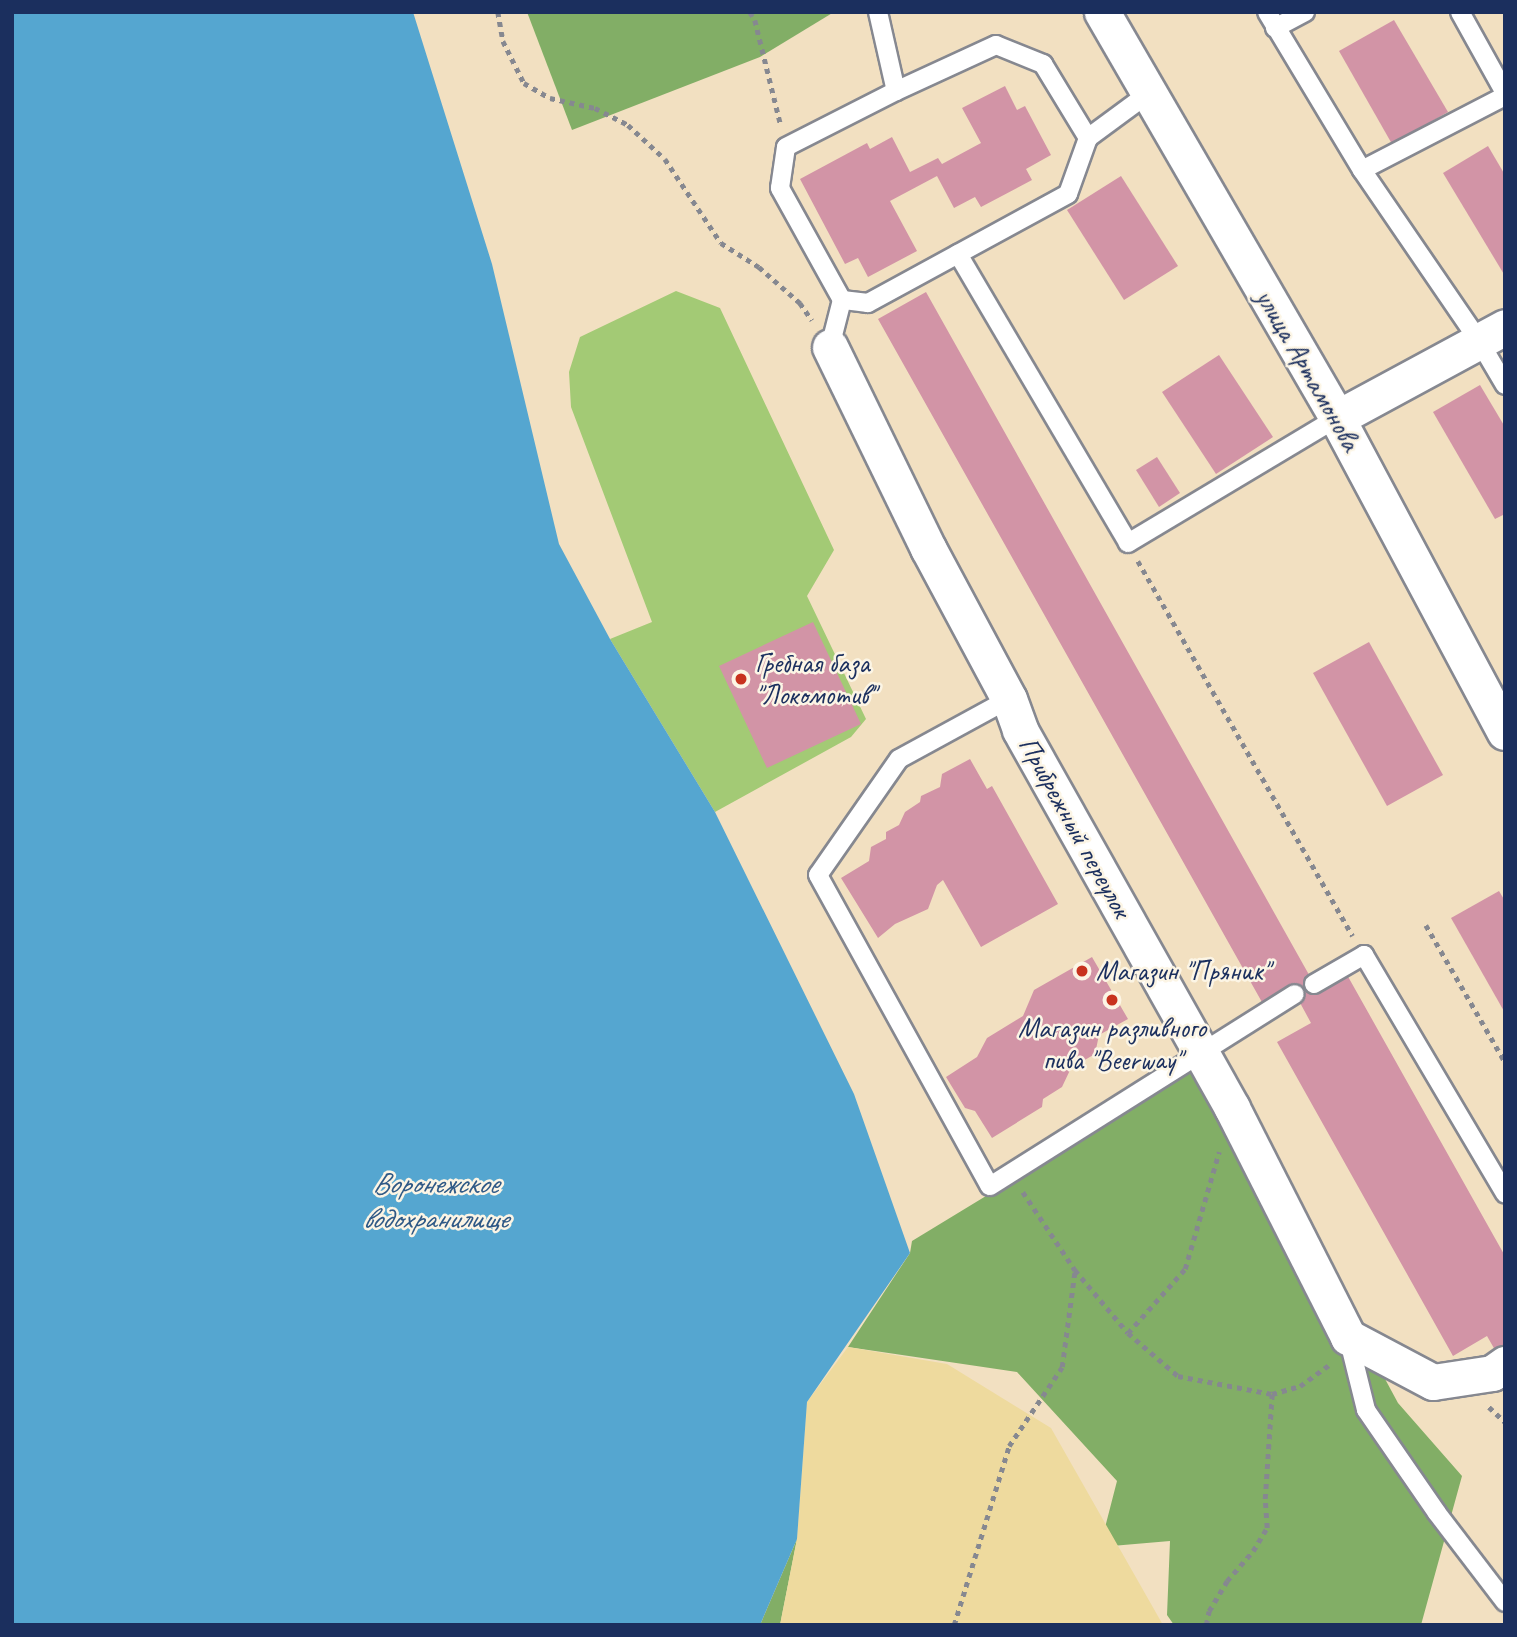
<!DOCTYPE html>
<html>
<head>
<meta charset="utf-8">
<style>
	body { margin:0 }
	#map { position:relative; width:1517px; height:1637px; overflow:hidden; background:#f2e0c1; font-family:Caveat,sans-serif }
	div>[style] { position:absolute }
	.green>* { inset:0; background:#a3ca75 }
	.forest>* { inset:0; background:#82ae66 }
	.sand>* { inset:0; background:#eeda9e }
	.water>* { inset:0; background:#55a6d0 }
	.building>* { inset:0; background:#d294a6 }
	.path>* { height:4.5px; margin-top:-2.25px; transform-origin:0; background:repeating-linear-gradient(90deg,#868890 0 5px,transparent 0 10px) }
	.roads { filter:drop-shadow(2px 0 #868890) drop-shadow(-2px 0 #868890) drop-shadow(0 2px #868890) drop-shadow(0 -2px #868890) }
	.service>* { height:18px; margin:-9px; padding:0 9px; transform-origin:9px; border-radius:9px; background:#fff }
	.minor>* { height:35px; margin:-17.5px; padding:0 17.5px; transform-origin:17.5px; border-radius:17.5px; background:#fff }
	.dots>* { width:19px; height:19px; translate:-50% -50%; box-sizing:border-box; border:4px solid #fcf5e5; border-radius:50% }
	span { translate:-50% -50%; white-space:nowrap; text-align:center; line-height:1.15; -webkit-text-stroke:5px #fcf5e5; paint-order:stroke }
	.street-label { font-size:28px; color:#1b2f5e }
	.poi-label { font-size:28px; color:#1b2f5e }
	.left { translate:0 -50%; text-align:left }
	.water-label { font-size:30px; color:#2f5986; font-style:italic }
	.frame { position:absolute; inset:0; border:14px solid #1b2f5e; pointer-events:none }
</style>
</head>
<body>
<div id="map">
	<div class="green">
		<i style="clip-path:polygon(676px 291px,720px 308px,834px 550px,807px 596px,866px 719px,851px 737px,715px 812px,610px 639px,652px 622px,571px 407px,569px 372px,580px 337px)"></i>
	</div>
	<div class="forest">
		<i style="clip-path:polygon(527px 12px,834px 12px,760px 57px,572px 130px)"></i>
		<i style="clip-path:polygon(1198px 1067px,1323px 1264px,1398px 1403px,1462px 1476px,1421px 1625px,1174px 1625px,1167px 1615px,1170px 1541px,1100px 1547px,1117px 1481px,1017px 1372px,848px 1347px,910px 1253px,912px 1241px)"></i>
		<i style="clip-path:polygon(797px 1539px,780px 1625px,760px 1625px)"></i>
	</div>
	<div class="sand">
		<i style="clip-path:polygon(848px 1347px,947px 1364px,1051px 1428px,1163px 1625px,780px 1625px,797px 1539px,807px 1402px)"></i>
	</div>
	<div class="water">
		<i style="clip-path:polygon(12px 12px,413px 12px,492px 264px,559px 544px,610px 639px,715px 812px,854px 1094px,910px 1253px,807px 1402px,797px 1539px,760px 1625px,12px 1625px)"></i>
	</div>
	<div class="building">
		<i style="clip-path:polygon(1394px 20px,1448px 112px,1392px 144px,1339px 51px)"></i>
		<i style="clip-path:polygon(1005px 86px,1017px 110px,1025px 106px,1051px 155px,1026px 169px,1032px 180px,981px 207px,975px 197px,954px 208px,937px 176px,890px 201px,917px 251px,868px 277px,858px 258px,845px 264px,800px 179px,867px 143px,870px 149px,892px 137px,910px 172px,938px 158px,942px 164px,981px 143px,962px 108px)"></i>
		<i style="clip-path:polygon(1488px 146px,1505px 175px,1505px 276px,1443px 173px)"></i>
		<i style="clip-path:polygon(1121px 176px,1178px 266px,1124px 300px,1067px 210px)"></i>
		<i style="clip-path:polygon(926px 292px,1317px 989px,1346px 973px,1505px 1256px,1505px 1345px,1495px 1350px,1487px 1336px,1453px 1356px,1277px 1042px,1311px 1023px,1292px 988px,1263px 1004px,878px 319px)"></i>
		<i style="clip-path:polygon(1219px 355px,1273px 437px,1216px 474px,1162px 392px)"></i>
		<i style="clip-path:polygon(1480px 385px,1505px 427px,1505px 514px,1495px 519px,1433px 412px)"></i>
		<i style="clip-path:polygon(1157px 457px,1180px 493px,1159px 507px,1136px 470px)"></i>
		<i style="clip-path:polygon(813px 622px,861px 724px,767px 768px,719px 666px)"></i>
		<i style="clip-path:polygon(1369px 642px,1443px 775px,1387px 806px,1313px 673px)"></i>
		<i style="clip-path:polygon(970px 759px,987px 789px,992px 786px,1058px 904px,981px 947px,943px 880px,937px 885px,928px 909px,895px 924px,878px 938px,841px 878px,869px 861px,871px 847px,886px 839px,886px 832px,899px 825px,905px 812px,920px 802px,921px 796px,940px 787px,942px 774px)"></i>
		<i style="clip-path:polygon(1499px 891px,1505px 901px,1505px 1013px,1451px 918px)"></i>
		<i style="clip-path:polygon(1092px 957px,1128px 1019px,1099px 1035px,1095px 1054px,1071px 1068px,1062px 1087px,1043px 1099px,1042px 1107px,992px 1138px,975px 1111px,965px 1108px,946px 1077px,977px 1057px,987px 1038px,1023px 1016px,1034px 990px)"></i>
	</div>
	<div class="path">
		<i style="left:498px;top:12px;width:29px;rotate:80deg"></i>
		<i style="left:503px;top:41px;width:47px;rotate:63.4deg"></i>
		<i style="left:524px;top:83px;width:30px;rotate:30deg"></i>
		<i style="left:550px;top:98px;width:46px;rotate:12.5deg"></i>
		<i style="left:595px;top:108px;width:37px;rotate:27deg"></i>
		<i style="left:628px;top:125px;width:50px;rotate:42.6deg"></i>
		<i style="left:665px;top:159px;width:101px;rotate:56.3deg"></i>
		<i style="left:721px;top:243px;width:45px;rotate:32.3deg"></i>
		<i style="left:759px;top:267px;width:55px;rotate:41.3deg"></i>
		<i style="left:800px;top:303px;width:21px;rotate:55deg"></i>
		<i style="left:750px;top:12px;width:9px;rotate:58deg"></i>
		<i style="left:755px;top:20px;width:109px;rotate:76.2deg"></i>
		<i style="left:1138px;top:561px;width:432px;rotate:60.2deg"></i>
		<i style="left:1426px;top:925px;width:158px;rotate:60deg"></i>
		<i style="left:1023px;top:1192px;width:94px;rotate:56.3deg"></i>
		<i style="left:1075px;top:1270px;width:82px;rotate:49.9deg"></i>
		<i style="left:1128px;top:1333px;width:66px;rotate:40.7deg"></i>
		<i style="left:1178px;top:1376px;width:96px;rotate:10.8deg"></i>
		<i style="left:1272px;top:1394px;width:29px;rotate:-16deg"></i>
		<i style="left:1300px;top:1386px;width:37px;rotate:-36deg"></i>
		<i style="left:1128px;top:1333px;width:86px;rotate:-48.3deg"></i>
		<i style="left:1185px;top:1269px;width:122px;rotate:-73.8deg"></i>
		<i style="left:1489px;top:1407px;width:22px;rotate:43deg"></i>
		<i style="left:954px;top:1625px;width:187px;rotate:-72.9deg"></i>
		<i style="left:1009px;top:1446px;width:95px;rotate:-56.1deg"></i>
		<i style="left:1062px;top:1367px;width:98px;rotate:-82.4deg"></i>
		<i style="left:1206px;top:1625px;width:14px;rotate:-78deg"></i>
		<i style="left:1209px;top:1611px;width:35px;rotate:-59deg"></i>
		<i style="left:1227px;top:1581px;width:40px;rotate:-49deg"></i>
		<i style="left:1253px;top:1551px;width:27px;rotate:-59deg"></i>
		<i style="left:1267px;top:1528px;width:29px;rotate:-94deg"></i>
		<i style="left:1265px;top:1499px;width:105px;rotate:-86.2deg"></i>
	</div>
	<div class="roads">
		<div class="service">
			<i style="left:878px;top:12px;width:81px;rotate:77.2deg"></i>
			<i style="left:1267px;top:12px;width:184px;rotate:59deg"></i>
			<i style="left:1362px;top:170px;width:161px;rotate:-27.4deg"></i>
			<i style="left:1460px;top:12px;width:93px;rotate:60.9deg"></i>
			<i style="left:1275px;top:28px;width:34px;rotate:-28deg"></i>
			<i style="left:1088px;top:138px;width:76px;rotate:-36.4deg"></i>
			<i style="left:1362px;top:170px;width:207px;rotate:55.6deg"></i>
			<i style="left:1479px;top:341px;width:51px;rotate:59.4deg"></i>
			<i style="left:958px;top:254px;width:335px;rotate:59.5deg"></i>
			<i style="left:1128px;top:543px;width:244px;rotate:-30.9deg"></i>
			<i style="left:830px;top:347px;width:49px;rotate:-75.7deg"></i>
			<i style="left:842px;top:300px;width:128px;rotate:-119deg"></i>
			<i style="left:780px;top:188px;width:41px;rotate:-81.7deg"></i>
			<i style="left:786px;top:147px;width:123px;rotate:-27deg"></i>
			<i style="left:896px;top:91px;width:110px;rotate:-24.7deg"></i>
			<i style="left:996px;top:45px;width:51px;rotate:22deg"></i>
			<i style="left:1043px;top:64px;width:87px;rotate:58.7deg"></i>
			<i style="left:1088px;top:138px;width:59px;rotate:109.7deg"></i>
			<i style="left:1068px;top:194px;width:228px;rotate:151.4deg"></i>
			<i style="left:868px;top:303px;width:26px;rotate:-173deg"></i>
			<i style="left:1009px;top:699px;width:125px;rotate:151.4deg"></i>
			<i style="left:899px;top:759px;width:141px;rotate:124.9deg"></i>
			<i style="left:818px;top:875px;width:355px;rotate:61.1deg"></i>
			<i style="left:990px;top:1186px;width:360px;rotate:-32.2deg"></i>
			<i style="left:1314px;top:984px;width:58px;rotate:-30.1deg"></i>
			<i style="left:1364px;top:955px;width:277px;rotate:59.4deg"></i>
			<i style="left:1348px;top:1337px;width:75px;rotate:76.1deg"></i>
			<i style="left:1366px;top:1410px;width:125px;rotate:55.4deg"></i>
			<i style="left:1437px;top:1513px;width:112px;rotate:52.6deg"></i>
		</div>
		<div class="minor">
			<i style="left:1102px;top:12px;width:469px;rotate:59.9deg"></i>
			<i style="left:1337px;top:418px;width:356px;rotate:61.9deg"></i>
			<i style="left:830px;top:347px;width:224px;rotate:64deg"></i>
			<i style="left:928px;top:548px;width:171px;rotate:61.8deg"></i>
			<i style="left:1009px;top:699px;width:33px;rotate:70deg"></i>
			<i style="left:1020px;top:730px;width:433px;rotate:60.7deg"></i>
			<i style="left:1232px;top:1108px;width:257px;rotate:63.1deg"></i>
			<i style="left:1348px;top:1337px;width:96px;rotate:27.9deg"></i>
			<i style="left:1433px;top:1382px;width:60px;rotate:-8.7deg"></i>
			<i style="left:1492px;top:1373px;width:16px;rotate:-35deg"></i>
			<i style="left:1337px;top:418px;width:191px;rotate:-28.4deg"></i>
		</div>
	</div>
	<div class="dots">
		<i style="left:741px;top:679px;background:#c8321e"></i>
		<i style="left:1082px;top:971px;background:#c8321e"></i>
		<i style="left:1112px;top:1000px;background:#c8321e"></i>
	</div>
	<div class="street-label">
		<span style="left:1308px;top:370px;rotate:60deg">улица Артамонова</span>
		<span style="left:1075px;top:827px;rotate:61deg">Прибрежный переулок</span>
	</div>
	<div class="poi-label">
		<span class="left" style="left:755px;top:679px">Гребная база<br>"Локомотив"</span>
		<span class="left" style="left:1096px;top:971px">Магазин "Пряник"</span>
		<span style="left:1112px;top:1044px">Магазин разливного<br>пива "Beerway"</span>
	</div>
	<div class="water-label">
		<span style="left:435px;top:1200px">Воронежское<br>водохранилище</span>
	</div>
	<div class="frame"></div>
</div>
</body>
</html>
